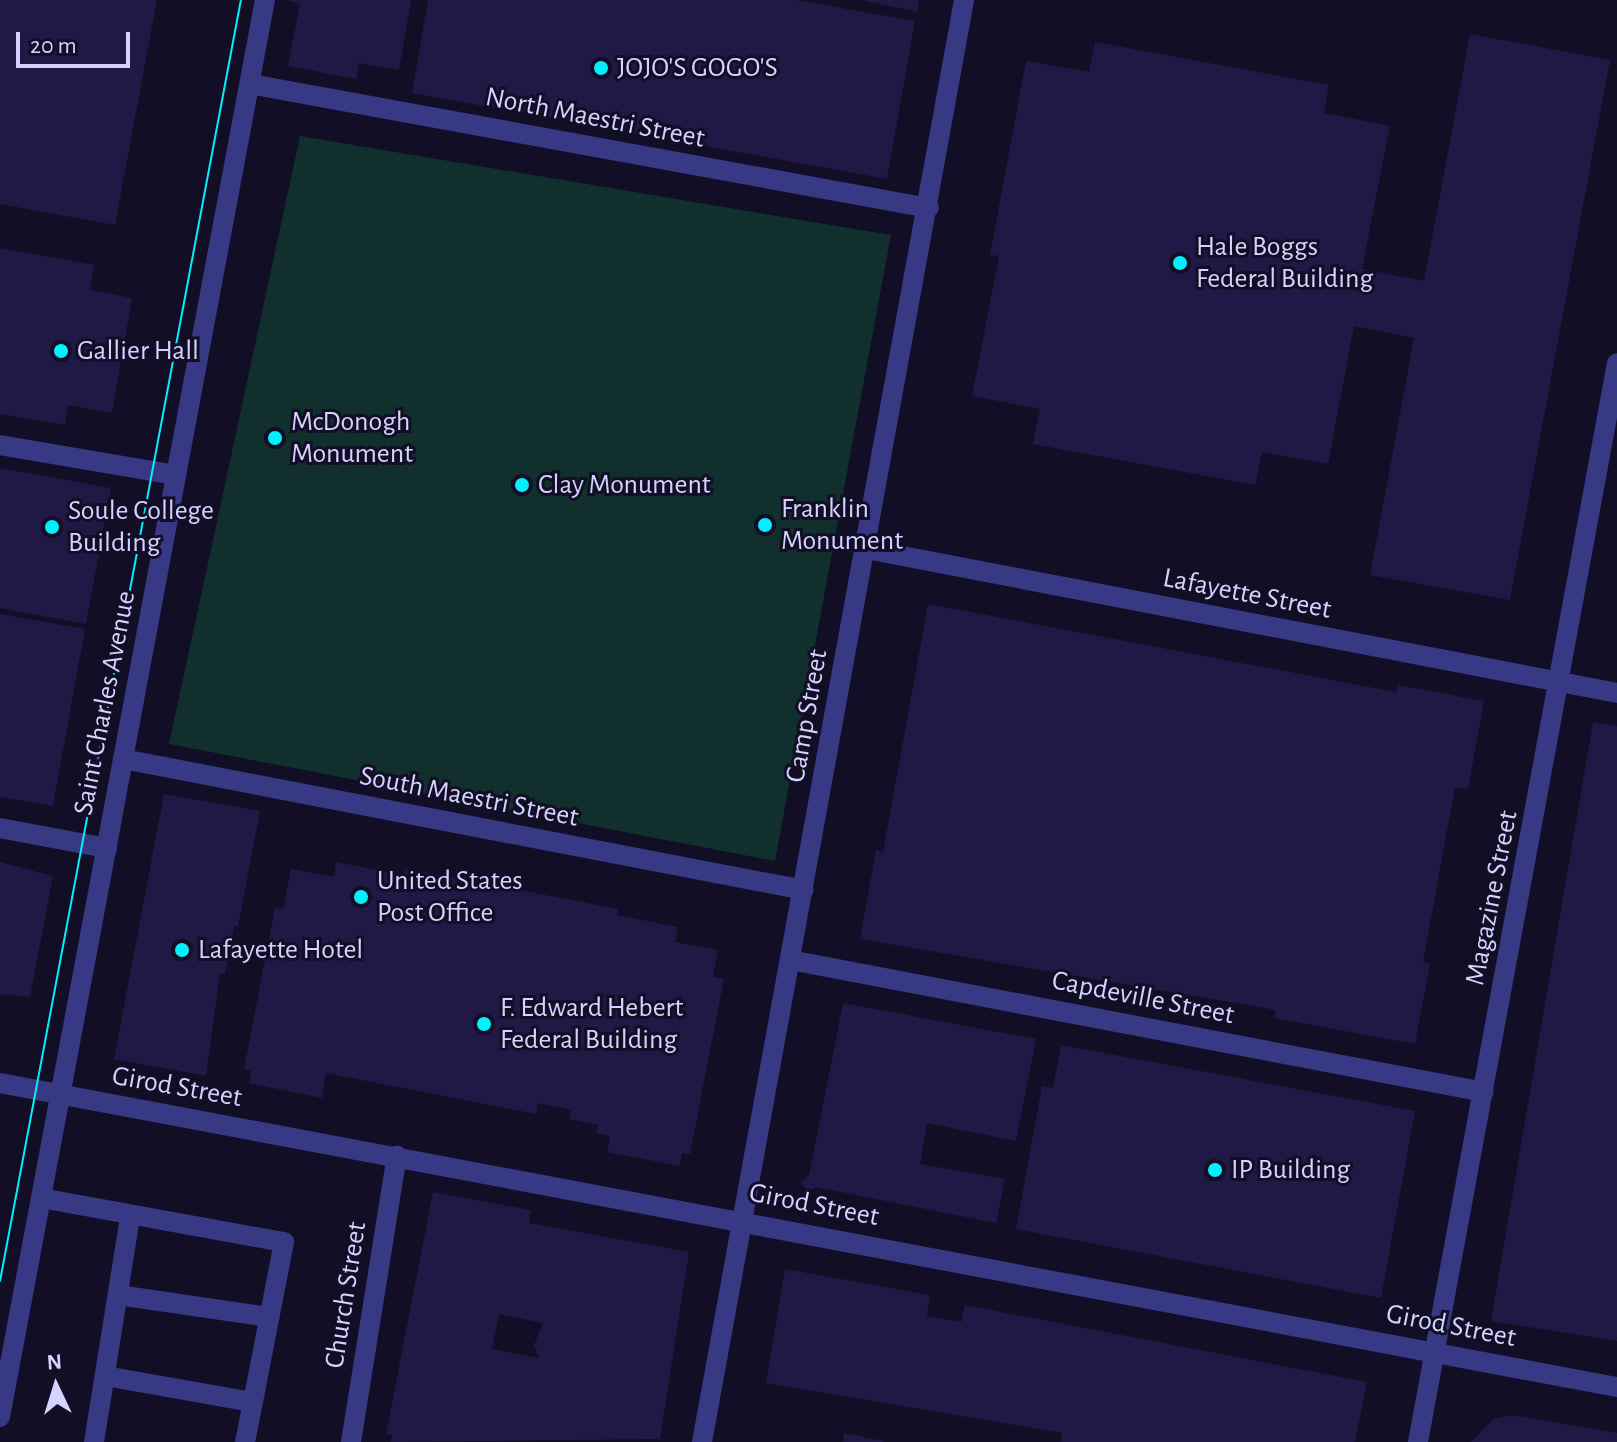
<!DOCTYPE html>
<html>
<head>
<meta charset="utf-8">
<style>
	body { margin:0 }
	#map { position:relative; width:1617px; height:1442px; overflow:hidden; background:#110e25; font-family:"Alegreya Sans",sans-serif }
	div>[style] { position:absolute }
	.green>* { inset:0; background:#112f2c }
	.building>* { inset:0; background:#201946 }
	.minor>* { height:20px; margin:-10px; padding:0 10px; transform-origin:10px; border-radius:10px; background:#383985 }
	.tram>* { height:2px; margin:-1px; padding:0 1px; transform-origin:1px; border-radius:1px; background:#00f1fd }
	.dots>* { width:22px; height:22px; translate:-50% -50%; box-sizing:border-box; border:4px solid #110e25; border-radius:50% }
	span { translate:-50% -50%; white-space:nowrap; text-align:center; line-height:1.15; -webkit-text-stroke:6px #110e25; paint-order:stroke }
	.poi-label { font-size:28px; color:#d5d2ff }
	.left { translate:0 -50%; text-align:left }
	.street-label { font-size:28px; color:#d5d2ff }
	.north { position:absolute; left:16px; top:1346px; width:80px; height:80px; -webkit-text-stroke:6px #110e25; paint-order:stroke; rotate:356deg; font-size:22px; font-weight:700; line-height:32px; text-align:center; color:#d5d2ff }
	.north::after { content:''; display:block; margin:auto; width:28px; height:36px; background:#d5d2ff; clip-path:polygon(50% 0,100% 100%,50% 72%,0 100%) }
	.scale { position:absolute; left:16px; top:32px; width:114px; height:36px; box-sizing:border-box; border:4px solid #d5d2ff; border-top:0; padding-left:10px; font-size:24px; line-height:28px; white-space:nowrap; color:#d5d2ff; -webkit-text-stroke:6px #110e25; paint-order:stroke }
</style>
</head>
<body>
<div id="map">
	<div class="green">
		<i style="clip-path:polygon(300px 136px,891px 235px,775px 861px,169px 744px)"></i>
	</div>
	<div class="building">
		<i style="clip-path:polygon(0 0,157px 0,115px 225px,0 204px)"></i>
		<i style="clip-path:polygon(286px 0,411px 0,399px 70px,359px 63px,356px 79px,288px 66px,300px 4px)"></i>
		<i style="clip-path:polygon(428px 0,796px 0,915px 21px,887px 179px,412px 93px)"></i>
		<i style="clip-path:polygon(861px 0,919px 0,917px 12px)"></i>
		<i style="clip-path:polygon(1470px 34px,1610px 60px,1510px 600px,1370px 575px,1414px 338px,1354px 326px,1328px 464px,1262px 452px,1255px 485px,1033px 444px,1040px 409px,972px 396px,999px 256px,990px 255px,1026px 61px,1089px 72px,1095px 42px,1329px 85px,1324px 113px,1390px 126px,1362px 269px,1424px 281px)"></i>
		<i style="clip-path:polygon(0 248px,94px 265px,90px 290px,132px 298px,112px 413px,68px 405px,65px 425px,0 414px)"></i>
		<i style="clip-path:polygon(0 468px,111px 488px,86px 624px,0 608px)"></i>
		<i style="clip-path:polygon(928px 604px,1396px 692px,1398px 685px,1484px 701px,1468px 789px,1455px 787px,1423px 962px,1430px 964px,1415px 1044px,1274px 1018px,1276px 1010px,860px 939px,876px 850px,883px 852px)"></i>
		<i style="clip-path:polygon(0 614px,85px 629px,53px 806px,0 797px)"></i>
		<i style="clip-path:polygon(1593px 722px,1617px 726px,1617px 1341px,1491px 1321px)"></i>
		<i style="clip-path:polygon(164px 794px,260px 811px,238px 927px,234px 926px,225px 974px,220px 973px,206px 1076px,114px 1059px)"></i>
		<i style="clip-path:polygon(0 862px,53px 876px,30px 997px,0 994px)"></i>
		<i style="clip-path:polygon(336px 862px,403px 875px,405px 868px,618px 909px,617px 915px,678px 927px,675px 942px,718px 950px,713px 977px,724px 979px,690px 1154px,682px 1153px,680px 1166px,607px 1152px,610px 1136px,596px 1133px,598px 1125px,569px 1119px,571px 1110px,538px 1103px,536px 1114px,326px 1073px,322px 1098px,249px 1083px,251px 1070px,244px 1069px,275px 907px,283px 909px,291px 869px,334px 877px)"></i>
		<i style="clip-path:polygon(843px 1003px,1036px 1039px,1016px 1141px,927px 1123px,920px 1164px,1005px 1179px,996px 1223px,816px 1187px,809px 1192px,800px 1182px,809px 1175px)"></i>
		<i style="clip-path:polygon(1061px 1045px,1415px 1111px,1381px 1298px,1016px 1229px,1042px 1086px,1053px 1088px)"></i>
		<i style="clip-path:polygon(evenodd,433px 1192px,531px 1210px,529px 1223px,689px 1252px,660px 1439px,391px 1442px,392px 1435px,386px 1434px,433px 1192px,499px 1314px,543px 1323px,534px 1345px,539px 1358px,492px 1349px,499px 1314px)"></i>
		<i style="clip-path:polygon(785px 1269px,930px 1295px,927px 1316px,961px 1322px,965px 1305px,1367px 1382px,1355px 1442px,1061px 1442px,1062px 1433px,766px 1383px)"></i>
		<i style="clip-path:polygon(1512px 1415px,1617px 1433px,1617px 1442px,1471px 1442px,1493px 1419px)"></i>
		<i style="clip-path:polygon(844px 1433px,883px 1441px,883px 1442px,843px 1442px)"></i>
	</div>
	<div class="minor">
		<i style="left:250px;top:84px;width:690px;rotate:10.35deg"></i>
		<i style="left:0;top:445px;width:179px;rotate:9.7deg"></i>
		<i style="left:866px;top:549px;width:765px;rotate:10.85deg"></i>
		<i style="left:123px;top:759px;width:693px;rotate:10.89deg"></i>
		<i style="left:0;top:828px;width:109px;rotate:10.6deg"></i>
		<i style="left:790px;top:960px;width:706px;rotate:10.77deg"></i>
		<i style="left:0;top:1083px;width:1645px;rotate:10.65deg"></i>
		<i style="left:41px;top:1198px;width:247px;rotate:10.3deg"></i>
		<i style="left:284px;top:1242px;width:204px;rotate:101deg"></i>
		<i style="left:118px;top:1295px;width:153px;rotate:8.3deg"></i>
		<i style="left:105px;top:1376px;width:150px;rotate:10deg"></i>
		<i style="left:0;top:1417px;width:1442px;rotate:-79.41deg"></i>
		<i style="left:94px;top:1442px;width:228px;rotate:-80.9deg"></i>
		<i style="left:351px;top:1442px;width:290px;rotate:-80.9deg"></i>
		<i style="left:702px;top:1442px;width:1466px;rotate:-79.7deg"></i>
		<i style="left:1418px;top:1442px;width:1097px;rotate:-79.55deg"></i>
	</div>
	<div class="tram">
		<i style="left:0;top:1281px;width:1303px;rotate:-79.35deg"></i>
	</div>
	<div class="dots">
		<i style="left:601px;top:68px;background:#00f1fd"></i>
		<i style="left:1180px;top:263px;background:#00f1fd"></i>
		<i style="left:61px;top:351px;background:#00f1fd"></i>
		<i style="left:275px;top:438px;background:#00f1fd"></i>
		<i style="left:522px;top:485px;background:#00f1fd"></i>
		<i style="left:765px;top:525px;background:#00f1fd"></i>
		<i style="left:52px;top:527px;background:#00f1fd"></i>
		<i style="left:361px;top:897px;background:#00f1fd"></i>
		<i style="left:182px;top:950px;background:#00f1fd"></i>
		<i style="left:484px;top:1024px;background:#00f1fd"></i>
		<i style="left:1215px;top:1170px;background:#00f1fd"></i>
	</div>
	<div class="poi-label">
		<span class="left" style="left:617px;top:68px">JOJO'S GOGO'S</span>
		<span class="left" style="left:1196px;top:263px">Hale Boggs<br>Federal Building</span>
		<span class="left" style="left:77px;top:351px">Gallier Hall</span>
		<span class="left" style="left:291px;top:438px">McDonogh<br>Monument</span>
		<span class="left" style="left:538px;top:485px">Clay Monument</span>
		<span class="left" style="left:781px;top:525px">Franklin<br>Monument</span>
		<span class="left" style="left:68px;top:527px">Soule College<br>Building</span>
		<span class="left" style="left:377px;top:897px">United States<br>Post Office</span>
		<span class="left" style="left:198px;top:950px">Lafayette Hotel</span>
		<span class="left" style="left:500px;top:1024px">F. Edward Hebert<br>Federal Building</span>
		<span class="left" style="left:1231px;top:1170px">IP Building</span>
	</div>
	<div class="street-label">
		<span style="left:595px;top:118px;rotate:11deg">North Maestri Street</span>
		<span style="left:1247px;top:594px;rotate:11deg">Lafayette Street</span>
		<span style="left:105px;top:703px;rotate:-79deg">Saint Charles Avenue</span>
		<span style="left:807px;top:716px;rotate:-80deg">Camp Street</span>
		<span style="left:469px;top:797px;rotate:11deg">South Maestri Street</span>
		<span style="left:1492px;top:898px;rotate:-79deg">Magazine Street</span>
		<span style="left:1143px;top:998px;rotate:11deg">Capdeville Street</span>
		<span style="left:177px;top:1087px;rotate:10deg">Girod Street</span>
		<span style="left:814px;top:1205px;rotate:11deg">Girod Street</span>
		<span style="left:346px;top:1295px;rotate:-81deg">Church Street</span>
		<span style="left:1451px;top:1326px;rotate:11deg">Girod Street</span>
	</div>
	<div class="north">N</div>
	<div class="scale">20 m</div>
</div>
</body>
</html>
